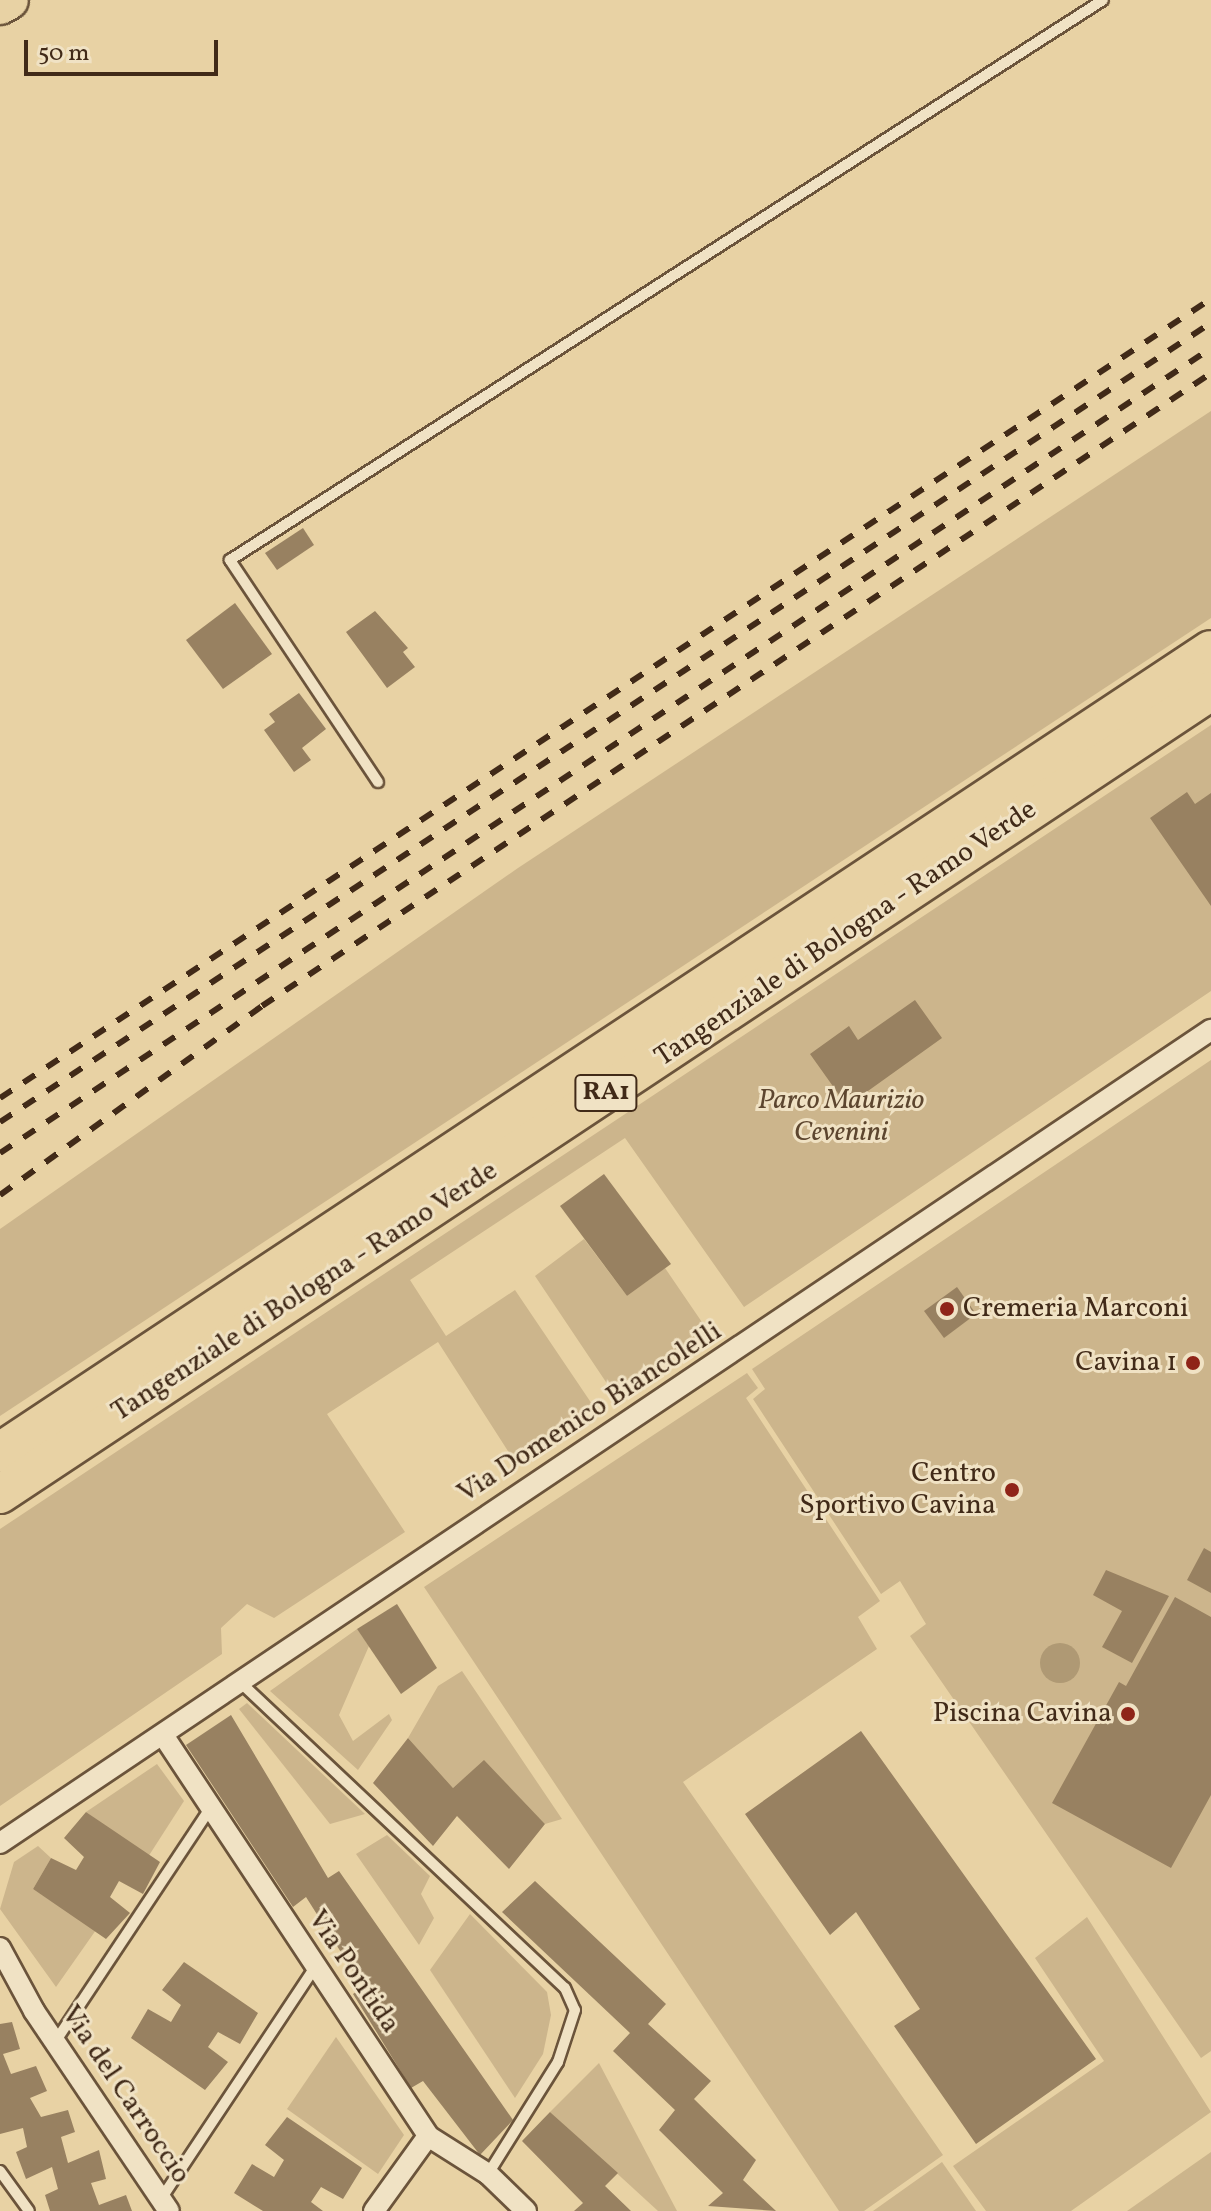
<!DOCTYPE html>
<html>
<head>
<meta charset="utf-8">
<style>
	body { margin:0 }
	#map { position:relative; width:1211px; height:2211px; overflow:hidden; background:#e8d2a4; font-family:Vollkorn,serif }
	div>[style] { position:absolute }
	.green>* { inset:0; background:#ccb58c }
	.water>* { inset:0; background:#af9974 }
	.round { border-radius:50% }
	.building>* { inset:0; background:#988161 }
	.roads { filter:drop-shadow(2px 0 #6b543b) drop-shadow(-2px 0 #6b543b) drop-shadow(0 2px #6b543b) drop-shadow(0 -2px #6b543b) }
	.lane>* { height:10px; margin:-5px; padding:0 5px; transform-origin:5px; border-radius:5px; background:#f0e2c4 }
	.street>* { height:20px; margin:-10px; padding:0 10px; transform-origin:10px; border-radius:10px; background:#f0e2c4 }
	.highway>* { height:38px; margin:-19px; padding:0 19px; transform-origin:19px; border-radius:19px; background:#e8d2a4 }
	.rail>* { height:6px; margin-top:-3px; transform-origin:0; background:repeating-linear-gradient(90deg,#412a18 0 14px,transparent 0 28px) }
	.dots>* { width:22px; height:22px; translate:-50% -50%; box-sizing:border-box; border:4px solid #f0e2c4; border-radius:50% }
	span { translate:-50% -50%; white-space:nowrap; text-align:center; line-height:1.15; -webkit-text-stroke:6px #f0e2c4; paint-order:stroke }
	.shield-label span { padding:2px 6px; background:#f0e2c4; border:2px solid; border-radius:6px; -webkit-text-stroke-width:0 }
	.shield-label { font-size:26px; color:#412a18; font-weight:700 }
	.street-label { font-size:28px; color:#412a18 }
	.park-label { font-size:28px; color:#5d462f; font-style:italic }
	.poi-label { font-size:28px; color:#412a18 }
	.left { translate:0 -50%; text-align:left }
	.right { translate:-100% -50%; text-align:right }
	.scale { position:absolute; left:24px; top:40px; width:194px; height:36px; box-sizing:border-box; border:4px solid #412a18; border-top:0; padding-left:10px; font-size:24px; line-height:28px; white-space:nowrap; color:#412a18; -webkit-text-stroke:6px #f0e2c4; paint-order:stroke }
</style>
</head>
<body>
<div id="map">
	<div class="green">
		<i style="clip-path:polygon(1211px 411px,1211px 618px,0 1416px,0 1229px,518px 868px)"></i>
		<i style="clip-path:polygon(1211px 725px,1211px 991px,744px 1307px,625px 1138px,410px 1280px,446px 1336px,515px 1290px,594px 1407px,513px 1459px,438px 1342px,327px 1414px,405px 1532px,274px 1618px,247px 1604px,221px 1628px,222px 1654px,0 1806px,0 1529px)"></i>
		<i style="clip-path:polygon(1211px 1060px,1211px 2051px,1201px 2058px,910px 1636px,926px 1624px,900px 1581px,881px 1594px,753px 1399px,765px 1389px,752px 1369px)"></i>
		<i style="clip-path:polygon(584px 1239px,627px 1296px,665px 1268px,708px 1331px,614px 1394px,535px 1276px)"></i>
		<i style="clip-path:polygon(747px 1373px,758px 1388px,746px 1398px,880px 1601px,858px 1617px,877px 1649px,683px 1782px,943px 2155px,864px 2211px,839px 2211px,424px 1587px)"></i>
		<i style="clip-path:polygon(357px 1629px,369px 1646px,339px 1715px,353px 1741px,389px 1714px,392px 1720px,358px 1770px,270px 1691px)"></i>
		<i style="clip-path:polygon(462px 1671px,562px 1819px,545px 1824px,484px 1761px,453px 1788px,408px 1738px,438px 1686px)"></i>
		<i style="clip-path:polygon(247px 1703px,365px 1814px,330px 1824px,239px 1709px)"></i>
		<i style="clip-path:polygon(157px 1764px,184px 1801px,148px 1857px,86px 1812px)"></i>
		<i style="clip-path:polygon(387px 1835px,430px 1876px,421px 1894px,434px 1918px,419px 1945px,356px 1854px)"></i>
		<i style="clip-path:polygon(38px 1846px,51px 1858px,33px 1889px,96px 1930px,56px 1987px,0 1909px,14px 1862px)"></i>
		<i style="clip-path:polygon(470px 1914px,547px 1992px,551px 2015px,543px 2054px,515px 2098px,430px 1970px)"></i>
		<i style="clip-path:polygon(1087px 1917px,1211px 2112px,1071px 2211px,986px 2211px,953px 2166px,1104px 2061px,1035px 1958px)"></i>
		<i style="clip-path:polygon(336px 2037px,404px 2135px,378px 2174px,287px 2109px)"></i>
		<i style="clip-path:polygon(599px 2063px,677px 2211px,658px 2211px,550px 2112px)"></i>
		<i style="clip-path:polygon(1211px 2152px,1211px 2211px,1127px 2211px)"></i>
		<i style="clip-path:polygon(942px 2162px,976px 2211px,873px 2211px)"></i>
	</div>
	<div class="water">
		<i class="round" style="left:1040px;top:1643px;width:40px;height:40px"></i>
	</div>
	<div class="building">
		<i style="clip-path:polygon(303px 528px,314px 545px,277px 570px,265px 553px)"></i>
		<i style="clip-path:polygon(235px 603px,272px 654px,223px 689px,186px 640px)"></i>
		<i style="clip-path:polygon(375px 611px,408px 648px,403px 652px,415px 667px,387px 688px,346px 632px)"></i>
		<i style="clip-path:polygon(299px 693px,326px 729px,302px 748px,311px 760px,294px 772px,264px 730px,275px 722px,269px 714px)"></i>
		<i style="clip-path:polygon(1187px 792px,1195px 804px,1211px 793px,1211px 906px,1150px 818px)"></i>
		<i style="clip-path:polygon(915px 1000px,942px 1038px,847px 1106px,810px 1054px,849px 1026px,858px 1040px)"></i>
		<i style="clip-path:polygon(604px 1174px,671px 1264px,627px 1296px,560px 1206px)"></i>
		<i style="clip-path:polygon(957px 1287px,976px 1314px,944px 1338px,924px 1311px)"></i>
		<i style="clip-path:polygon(1204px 1548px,1211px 1552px,1211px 1593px,1187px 1580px)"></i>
		<i style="clip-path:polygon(1106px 1570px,1169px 1596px,1132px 1663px,1102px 1647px,1122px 1611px,1093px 1595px)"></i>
		<i style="clip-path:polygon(1175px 1597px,1211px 1617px,1211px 1795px,1171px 1868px,1052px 1803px,1119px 1682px,1126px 1686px)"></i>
		<i style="clip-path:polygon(397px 1604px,437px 1668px,401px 1694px,357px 1629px)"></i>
		<i style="clip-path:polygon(231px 1715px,328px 1878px,339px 1871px,513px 2120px,480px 2155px,423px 2081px,411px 2088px,353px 1994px,363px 1987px,306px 1897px,293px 1907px,186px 1745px)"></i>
		<i style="clip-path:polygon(861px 1731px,1096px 2059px,976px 2144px,894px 2026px,920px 2009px,856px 1912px,830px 1935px,745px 1814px)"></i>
		<i style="clip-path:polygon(408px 1738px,453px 1788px,484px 1760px,545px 1824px,509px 1869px,457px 1816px,433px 1846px,373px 1783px)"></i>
		<i style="clip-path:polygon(86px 1812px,160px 1862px,143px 1894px,119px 1881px,110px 1897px,130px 1913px,106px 1939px,33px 1889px,51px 1858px,76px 1870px,84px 1857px,64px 1838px)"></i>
		<i style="clip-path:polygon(535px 1881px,666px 2004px,648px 2024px,711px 2081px,694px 2099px,756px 2160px,743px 2180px,776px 2211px,708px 2206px,723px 2193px,659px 2130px,675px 2110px,613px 2051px,630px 2033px,502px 1912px)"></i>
		<i style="clip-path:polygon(184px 1962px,258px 2013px,240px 2044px,218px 2032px,208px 2047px,228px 2062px,205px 2090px,131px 2038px,148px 2009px,171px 2022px,181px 2005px,162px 1990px)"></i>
		<i style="clip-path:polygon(12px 2022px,20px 2049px,3px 2054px,11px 2074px,36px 2066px,47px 2091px,30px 2098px,41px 2117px,68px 2110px,75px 2132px,61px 2137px,68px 2163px,99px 2150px,106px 2179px,91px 2183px,99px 2205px,126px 2195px,132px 2211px,50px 2211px,45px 2195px,58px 2189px,52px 2167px,26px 2179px,16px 2152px,27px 2147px,23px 2128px,0 2134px,0 2024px)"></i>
		<i style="clip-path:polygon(550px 2112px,618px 2173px,605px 2186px,631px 2211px,574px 2211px,583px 2203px,522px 2141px)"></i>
		<i style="clip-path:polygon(287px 2117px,362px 2168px,343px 2199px,321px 2187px,311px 2202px,323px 2211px,263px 2211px,234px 2193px,252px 2164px,274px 2177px,284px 2160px,265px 2145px)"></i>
	</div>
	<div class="roads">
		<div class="lane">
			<i style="left:378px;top:782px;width:267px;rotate:-123.7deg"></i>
			<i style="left:230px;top:560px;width:1037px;rotate:-32.68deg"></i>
			<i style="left:240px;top:1682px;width:446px;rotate:43.3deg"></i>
			<i style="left:565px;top:1988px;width:24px;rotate:66deg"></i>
			<i style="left:575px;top:2010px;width:55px;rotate:108.1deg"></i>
			<i style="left:558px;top:2062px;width:132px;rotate:122deg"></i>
			<i style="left:55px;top:2042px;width:280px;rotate:-56.4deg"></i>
			<i style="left:0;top:2171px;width:49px;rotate:54.1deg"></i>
			<i style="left:161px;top:2199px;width:280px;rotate:-56.4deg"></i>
		</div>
		<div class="street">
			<i style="left:163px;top:1735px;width:481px;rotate:56.5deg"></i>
			<i style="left:428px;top:2136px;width:71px;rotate:32.3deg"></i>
			<i style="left:488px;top:2174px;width:53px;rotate:44.2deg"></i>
			<i style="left:0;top:1843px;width:1459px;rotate:-33.88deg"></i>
			<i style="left:0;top:1948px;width:72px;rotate:61.6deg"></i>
			<i style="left:34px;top:2011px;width:241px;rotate:56deg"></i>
			<i style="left:374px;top:2211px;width:92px;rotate:-54.2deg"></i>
		</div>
		<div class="highway">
			<i style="left:0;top:5px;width:10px;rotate:-29deg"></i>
			<i style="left:0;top:1452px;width:1452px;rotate:-33.52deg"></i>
			<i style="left:0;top:1494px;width:1453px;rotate:-33.55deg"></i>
		</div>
	</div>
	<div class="rail">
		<i style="left:0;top:1098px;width:1451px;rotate:-33.42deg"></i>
		<i style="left:0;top:1122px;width:1451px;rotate:-33.42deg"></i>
		<i style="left:0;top:1153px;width:1454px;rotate:-33.61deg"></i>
		<i style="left:0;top:1195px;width:323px;rotate:-35.8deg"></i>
		<i style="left:262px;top:1006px;width:1141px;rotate:-33.7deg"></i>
	</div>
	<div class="dots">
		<i style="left:947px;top:1309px;background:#8f2418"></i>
		<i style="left:1193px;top:1363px;background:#8f2418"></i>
		<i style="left:1012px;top:1490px;background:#8f2418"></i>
		<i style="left:1128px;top:1714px;background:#8f2418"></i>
	</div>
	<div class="shield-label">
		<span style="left:606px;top:1093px">RA1</span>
	</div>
	<div class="street-label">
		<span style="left:846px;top:934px;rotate:-34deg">Tangenziale di Bologna - Ramo Verde</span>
		<span style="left:305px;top:1292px;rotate:-33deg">Tangenziale di Bologna - Ramo Verde</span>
		<span style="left:590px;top:1413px;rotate:-33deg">Via Domenico Biancolelli</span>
		<span style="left:353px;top:1972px;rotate:56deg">Via Pontida</span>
		<span style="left:125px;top:2095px;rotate:56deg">Via del Carroccio</span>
	</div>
	<div class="park-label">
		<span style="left:841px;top:1117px">Parco Maurizio<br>Cevenini</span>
	</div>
	<div class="poi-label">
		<span class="left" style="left:963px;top:1309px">Cremeria Marconi</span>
		<span class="right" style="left:1177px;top:1363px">Cavina 1</span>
		<span class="right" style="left:996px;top:1490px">Centro<br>Sportivo Cavina</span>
		<span class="right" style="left:1112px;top:1714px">Piscina Cavina</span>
	</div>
	<div class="scale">50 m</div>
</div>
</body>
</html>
